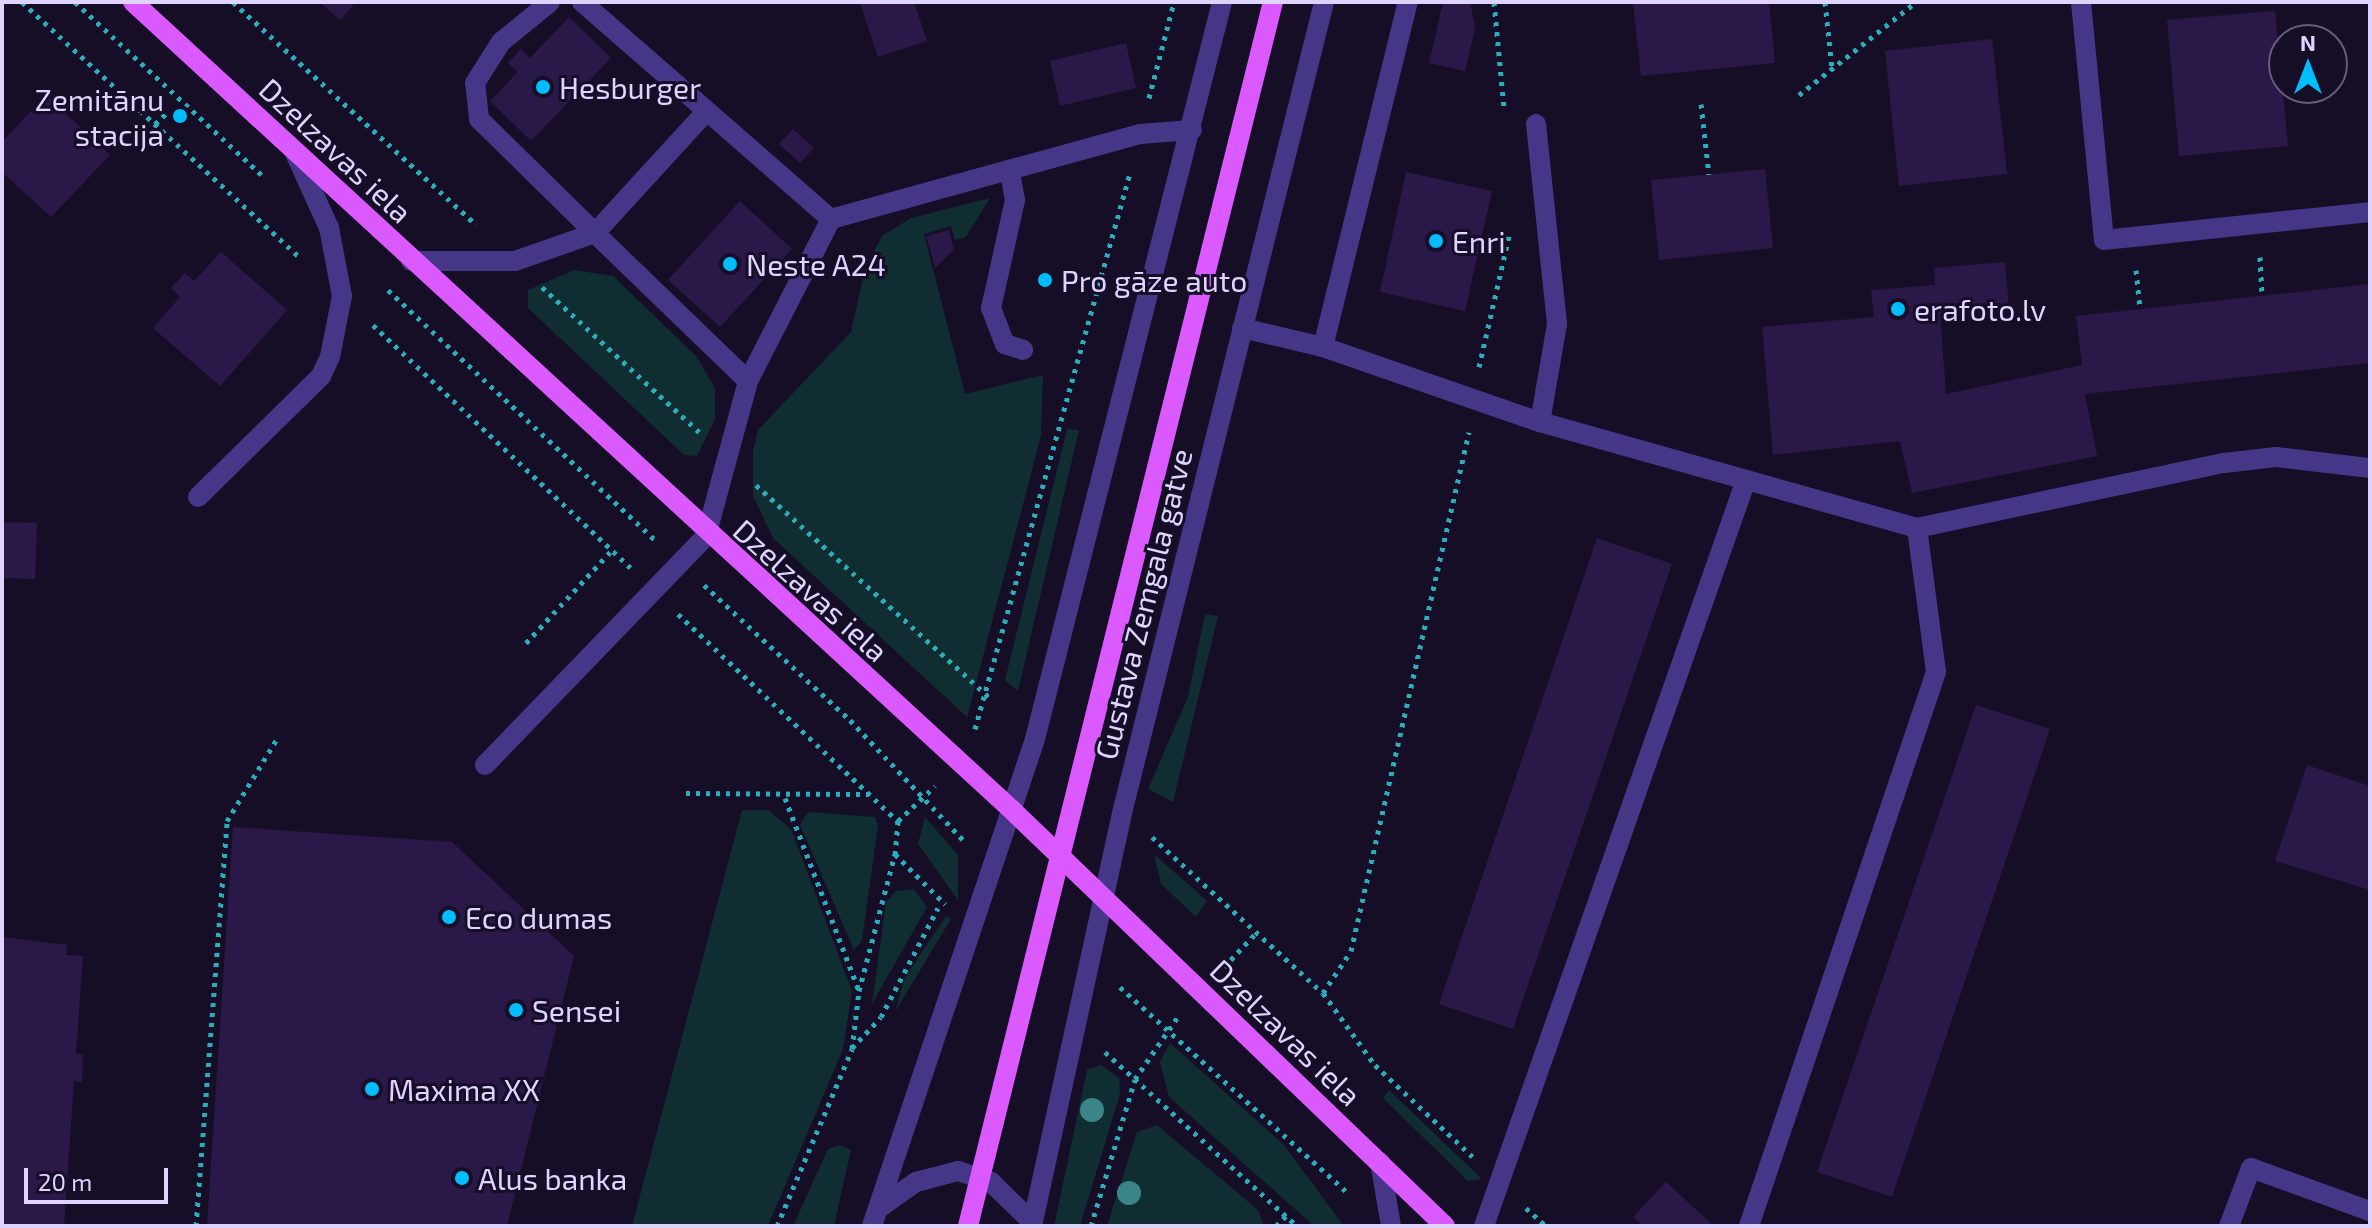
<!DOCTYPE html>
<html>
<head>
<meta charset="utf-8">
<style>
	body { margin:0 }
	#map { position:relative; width:2372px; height:1228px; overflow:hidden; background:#160e26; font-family:"Exo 2",sans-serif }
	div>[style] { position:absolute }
	.green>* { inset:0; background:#102d31 }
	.building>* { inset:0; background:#2a1948 }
	.path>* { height:5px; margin-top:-2.5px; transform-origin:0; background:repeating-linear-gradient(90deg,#28afbe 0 4px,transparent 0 10px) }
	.service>* { height:20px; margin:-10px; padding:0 10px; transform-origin:10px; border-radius:10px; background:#463688 }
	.minor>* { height:20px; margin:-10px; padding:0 10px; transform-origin:10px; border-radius:10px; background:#463688 }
	.primary>* { height:20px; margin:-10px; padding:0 10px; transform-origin:10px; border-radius:10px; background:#db5aff }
	.primary-bridge>* { height:20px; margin:-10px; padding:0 10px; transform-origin:10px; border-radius:10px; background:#db5aff }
	.trees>* { width:24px; height:24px; margin:-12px; border-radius:50%; background:#3a8588 }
	.dots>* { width:22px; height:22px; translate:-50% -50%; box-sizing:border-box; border:4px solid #160e26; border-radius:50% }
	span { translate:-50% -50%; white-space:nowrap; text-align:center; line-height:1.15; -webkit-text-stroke:6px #160e26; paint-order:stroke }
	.poi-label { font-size:30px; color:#dfd3ff }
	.left { translate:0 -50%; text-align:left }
	.right { translate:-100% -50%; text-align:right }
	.street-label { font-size:30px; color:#dfd3ff }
	.frame { position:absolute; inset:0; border:4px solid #dfd3ff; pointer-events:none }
	.north { position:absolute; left:2268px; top:24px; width:80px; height:80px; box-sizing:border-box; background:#160e26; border:2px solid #665d7d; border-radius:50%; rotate:0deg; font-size:22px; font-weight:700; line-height:32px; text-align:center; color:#dfd3ff }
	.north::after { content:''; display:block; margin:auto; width:28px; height:36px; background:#00bdfe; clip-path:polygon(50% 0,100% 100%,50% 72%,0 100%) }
	.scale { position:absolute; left:24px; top:1168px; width:144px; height:36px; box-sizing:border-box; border:4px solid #dfd3ff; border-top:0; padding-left:10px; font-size:24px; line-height:28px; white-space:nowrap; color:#dfd3ff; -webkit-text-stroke:6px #160e26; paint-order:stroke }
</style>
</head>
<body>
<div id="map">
	<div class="green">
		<i style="clip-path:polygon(990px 198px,966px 237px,955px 240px,951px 226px,924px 234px,965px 394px,1043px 375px,1041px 436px,967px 717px,773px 538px,753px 496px,753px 452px,758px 430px,851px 332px,865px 269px,882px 236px,911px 218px)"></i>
		<i style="clip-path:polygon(574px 270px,613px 276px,696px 356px,715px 388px,715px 419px,697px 456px,684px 455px,528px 308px,528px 290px)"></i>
		<i style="clip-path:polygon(1067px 429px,1079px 430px,1018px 691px,1005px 680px)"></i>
		<i style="clip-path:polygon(1205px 614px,1218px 616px,1173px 802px,1148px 789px,1188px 697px)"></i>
		<i style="clip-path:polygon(742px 810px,768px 810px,791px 829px,852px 991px,843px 1049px,768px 1226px,632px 1226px)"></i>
		<i style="clip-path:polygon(808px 812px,875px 817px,878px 825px,862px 941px,854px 950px,800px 825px)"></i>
		<i style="clip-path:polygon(925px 817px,958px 855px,958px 900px,918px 844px)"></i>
		<i style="clip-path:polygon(1154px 854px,1207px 901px,1196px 917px,1161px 884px)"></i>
		<i style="clip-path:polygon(914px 889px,927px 907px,872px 1004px,886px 902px,896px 891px)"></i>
		<i style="clip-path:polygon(946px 916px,951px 919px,895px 1012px,905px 977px)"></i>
		<i style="clip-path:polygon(1170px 1043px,1283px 1144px,1344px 1226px,1314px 1226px,1169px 1097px,1160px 1062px)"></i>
		<i style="clip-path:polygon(1101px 1065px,1119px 1078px,1120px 1094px,1080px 1226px,1054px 1226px,1087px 1070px)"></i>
		<i style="clip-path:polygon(1389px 1090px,1482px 1179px,1468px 1181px,1383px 1098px)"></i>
		<i style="clip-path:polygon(1157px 1125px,1258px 1210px,1264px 1226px,1107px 1226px,1137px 1132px)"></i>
		<i style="clip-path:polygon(839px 1145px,851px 1150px,834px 1226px,793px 1226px,828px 1149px)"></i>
	</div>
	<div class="building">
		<i style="clip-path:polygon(320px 2px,356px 2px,340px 20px)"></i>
		<i style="clip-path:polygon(914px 2px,927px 41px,878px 57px,860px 3px)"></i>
		<i style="clip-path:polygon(1443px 2px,1470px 2px,1475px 28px,1465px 71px,1429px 63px)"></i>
		<i style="clip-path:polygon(1633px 2px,1769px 2px,1775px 63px,1641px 76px)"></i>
		<i style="clip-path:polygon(2275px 11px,2288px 146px,2179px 156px,2167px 20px)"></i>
		<i style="clip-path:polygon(569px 17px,611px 58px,531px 141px,490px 101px,518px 72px,508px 63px,521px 49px,530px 58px)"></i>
		<i style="clip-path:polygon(1992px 39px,2007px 174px,1899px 186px,1885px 51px)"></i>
		<i style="clip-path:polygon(1126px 43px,1136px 88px,1060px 106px,1050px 61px)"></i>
		<i style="clip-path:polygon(46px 95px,110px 155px,51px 217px,2px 172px,2px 142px)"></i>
		<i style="clip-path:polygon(793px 129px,814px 148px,800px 163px,779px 144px)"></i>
		<i style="clip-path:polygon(1765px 169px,1773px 248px,1659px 260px,1651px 180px)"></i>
		<i style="clip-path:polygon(1406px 172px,1492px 191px,1465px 311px,1380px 292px)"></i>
		<i style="clip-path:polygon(740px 201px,792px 249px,720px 327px,668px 280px)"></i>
		<i style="clip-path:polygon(949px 230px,954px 250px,935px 268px,926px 236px)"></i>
		<i style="clip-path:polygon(221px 252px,287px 310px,220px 386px,153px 328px,180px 297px,171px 288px,185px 273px,194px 281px)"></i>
		<i style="clip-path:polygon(2005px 262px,2009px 308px,1940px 314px,1946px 394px,2082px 365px,2076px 316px,2370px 284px,2370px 363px,2085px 394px,2097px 456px,1912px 493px,1900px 441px,1773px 455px,1762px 327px,1874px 317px,1871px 290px,1935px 285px,1934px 268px)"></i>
		<i style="clip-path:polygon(2px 522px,37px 523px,35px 579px,2px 578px)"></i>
		<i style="clip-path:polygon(1597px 538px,1672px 564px,1513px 1029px,1439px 1004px)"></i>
		<i style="clip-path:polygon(1976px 705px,2050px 729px,1892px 1197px,1817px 1172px)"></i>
		<i style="clip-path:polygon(2307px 765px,2370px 786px,2370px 890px,2275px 861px)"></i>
		<i style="clip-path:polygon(233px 827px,452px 842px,574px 956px,507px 1226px,207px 1226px)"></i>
		<i style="clip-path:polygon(2px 937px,67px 945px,66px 955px,83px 956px,76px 1054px,83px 1054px,82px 1082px,74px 1081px,64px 1226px,2px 1226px)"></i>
		<i style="clip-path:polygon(1666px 1182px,1714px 1226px,1643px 1226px,1633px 1217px)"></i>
	</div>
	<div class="path">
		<i style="left:22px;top:2px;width:375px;rotate:42.6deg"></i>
		<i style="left:75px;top:2px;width:259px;rotate:42.8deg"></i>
		<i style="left:233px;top:2px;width:330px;rotate:42.5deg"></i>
		<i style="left:1494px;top:2px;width:105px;rotate:84.6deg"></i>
		<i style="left:1825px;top:2px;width:67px;rotate:84deg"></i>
		<i style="left:1799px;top:95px;width:149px;rotate:-38.5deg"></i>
		<i style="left:1149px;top:98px;width:99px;rotate:-75.4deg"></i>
		<i style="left:1701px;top:104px;width:71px;rotate:83.6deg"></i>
		<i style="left:155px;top:124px;width:19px;rotate:-43deg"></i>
		<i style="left:2260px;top:257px;width:39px;rotate:87deg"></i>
		<i style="left:2136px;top:270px;width:39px;rotate:84deg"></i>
		<i style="left:542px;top:287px;width:214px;rotate:42.7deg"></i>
		<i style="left:388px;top:290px;width:366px;rotate:43.1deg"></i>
		<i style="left:373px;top:325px;width:354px;rotate:43.3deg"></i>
		<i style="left:1479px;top:367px;width:139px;rotate:-77.1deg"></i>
		<i style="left:756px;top:485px;width:315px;rotate:42.3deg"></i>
		<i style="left:704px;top:585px;width:199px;rotate:42.8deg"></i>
		<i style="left:850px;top:720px;width:166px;rotate:46.7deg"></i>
		<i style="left:678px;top:614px;width:302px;rotate:43.3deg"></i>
		<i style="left:898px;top:821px;width:33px;rotate:95deg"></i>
		<i style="left:895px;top:854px;width:71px;rotate:45deg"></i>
		<i style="left:526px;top:643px;width:127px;rotate:-47.2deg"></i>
		<i style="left:975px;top:729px;width:577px;rotate:-74.42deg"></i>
		<i style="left:686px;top:793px;width:182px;rotate:0.3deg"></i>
		<i style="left:785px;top:798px;width:207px;rotate:69deg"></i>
		<i style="left:898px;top:821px;width:51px;rotate:-43.4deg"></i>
		<i style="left:1152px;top:837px;width:231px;rotate:42.4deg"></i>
		<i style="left:1323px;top:993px;width:89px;rotate:54.2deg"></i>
		<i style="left:1375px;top:1065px;width:134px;rotate:43.2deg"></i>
		<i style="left:1224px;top:967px;width:47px;rotate:-46.7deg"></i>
		<i style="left:1120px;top:987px;width:310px;rotate:42.1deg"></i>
		<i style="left:1323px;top:993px;width:50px;rotate:-56.3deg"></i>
		<i style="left:1351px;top:951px;width:532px;rotate:-77.19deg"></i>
		<i style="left:852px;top:1048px;width:42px;rotate:-46.9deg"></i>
		<i style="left:881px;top:1017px;width:123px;rotate:-62.4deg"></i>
		<i style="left:1105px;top:1052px;width:259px;rotate:42.2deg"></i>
		<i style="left:1526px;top:1208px;width:27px;rotate:42deg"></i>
		<i style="left:196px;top:1226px;width:406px;rotate:-85.6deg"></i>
		<i style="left:227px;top:821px;width:98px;rotate:-58.7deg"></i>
		<i style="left:777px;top:1226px;width:192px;rotate:-67deg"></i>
		<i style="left:852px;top:1049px;width:58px;rotate:-83.1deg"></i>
		<i style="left:859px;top:991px;width:142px;rotate:-75.3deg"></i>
		<i style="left:1091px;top:1226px;width:153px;rotate:-73.3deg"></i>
		<i style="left:1135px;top:1079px;width:78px;rotate:-55.5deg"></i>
		<i style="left:1276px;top:1226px;width:14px;rotate:-45deg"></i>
	</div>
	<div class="service">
		<i style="left:582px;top:2px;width:330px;rotate:41.1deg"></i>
		<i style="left:831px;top:219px;width:182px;rotate:117.1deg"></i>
		<i style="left:748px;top:381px;width:213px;rotate:-136deg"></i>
		<i style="left:595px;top:233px;width:164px;rotate:-47.5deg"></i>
		<i style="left:1536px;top:124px;width:201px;rotate:84deg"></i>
		<i style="left:1557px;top:324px;width:99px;rotate:99.8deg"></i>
		<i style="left:1010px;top:172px;width:28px;rotate:80deg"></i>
		<i style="left:1015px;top:200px;width:111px;rotate:102.5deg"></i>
		<i style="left:991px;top:308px;width:39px;rotate:69deg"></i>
		<i style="left:1005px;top:344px;width:19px;rotate:18deg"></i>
		<i style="left:831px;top:219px;width:320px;rotate:-15.4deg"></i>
		<i style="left:1140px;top:134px;width:52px;rotate:-4.4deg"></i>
		<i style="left:411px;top:261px;width:104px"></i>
		<i style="left:515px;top:261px;width:85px;rotate:-19.3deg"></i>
		<i style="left:595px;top:233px;width:163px;rotate:-135.5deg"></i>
		<i style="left:479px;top:119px;width:36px;rotate:-96deg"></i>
		<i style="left:475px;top:83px;width:49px;rotate:-57.6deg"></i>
		<i style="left:501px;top:42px;width:63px;rotate:-39.2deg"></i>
		<i style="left:1323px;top:347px;width:355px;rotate:-76.2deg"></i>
		<i style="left:198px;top:497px;width:173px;rotate:-44.5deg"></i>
		<i style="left:321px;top:376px;width:21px;rotate:-65deg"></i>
		<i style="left:330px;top:357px;width:62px;rotate:-78.9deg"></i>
		<i style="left:342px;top:296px;width:69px;rotate:-100.8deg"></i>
		<i style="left:329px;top:228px;width:82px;rotate:-114.4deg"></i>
		<i style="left:485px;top:765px;width:318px;rotate:-46deg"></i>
		<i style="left:706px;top:536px;width:161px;rotate:-74.8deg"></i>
		<i style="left:1380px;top:1162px;width:65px;rotate:80.2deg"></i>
	</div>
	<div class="minor">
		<i style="left:2081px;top:2px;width:239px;rotate:84.5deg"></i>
		<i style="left:2104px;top:240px;width:267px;rotate:-6deg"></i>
		<i style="left:1242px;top:328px;width:83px;rotate:13.2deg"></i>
		<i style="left:1323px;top:347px;width:230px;rotate:19.1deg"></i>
		<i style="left:1540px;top:422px;width:392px;rotate:15.7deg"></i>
		<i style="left:1917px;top:528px;width:314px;rotate:-12deg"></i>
		<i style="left:2224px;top:463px;width:52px;rotate:-6.6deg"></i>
		<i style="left:2276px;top:457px;width:95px;rotate:6.7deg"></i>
		<i style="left:879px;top:1208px;width:45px;rotate:-35.1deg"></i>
		<i style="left:916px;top:1182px;width:43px;rotate:-14.7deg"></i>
		<i style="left:958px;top:1171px;width:35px;rotate:18deg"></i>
		<i style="left:991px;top:1182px;width:59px;rotate:44.3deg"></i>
		<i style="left:872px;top:1226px;width:514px;rotate:-71.49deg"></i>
		<i style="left:1035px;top:739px;width:760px;rotate:-75.76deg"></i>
		<i style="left:1032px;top:1226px;width:427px;rotate:-77.7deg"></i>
		<i style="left:1123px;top:809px;width:832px;rotate:-76.01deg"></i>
		<i style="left:1484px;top:1226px;width:791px;rotate:-70.65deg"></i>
		<i style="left:1749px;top:1226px;width:585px;rotate:-71.35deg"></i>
		<i style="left:1936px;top:672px;width:145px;rotate:-97.5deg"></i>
		<i style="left:2229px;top:1226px;width:62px;rotate:-69.2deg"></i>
		<i style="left:2251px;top:1168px;width:127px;rotate:19.9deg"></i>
	</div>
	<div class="primary">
		<i style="left:133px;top:2px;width:1195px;rotate:42.59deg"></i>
		<i style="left:1013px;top:811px;width:599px;rotate:43.85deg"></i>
	</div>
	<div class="primary-bridge">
		<i style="left:968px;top:1226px;width:1261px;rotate:-76.01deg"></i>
	</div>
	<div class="trees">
		<i style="left:1092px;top:1110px"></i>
		<i style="left:1129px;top:1193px"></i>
	</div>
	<div class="dots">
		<i style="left:543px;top:87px;background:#00bdfe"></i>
		<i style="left:180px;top:116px;background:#00bdfe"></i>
		<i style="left:1436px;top:241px;background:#00bdfe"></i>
		<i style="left:730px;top:264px;background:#00bdfe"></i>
		<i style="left:1045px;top:280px;background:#00bdfe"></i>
		<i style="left:1898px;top:309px;background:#00bdfe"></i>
		<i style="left:449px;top:917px;background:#00bdfe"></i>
		<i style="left:516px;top:1010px;background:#00bdfe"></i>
		<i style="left:372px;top:1089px;background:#00bdfe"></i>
		<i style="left:462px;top:1178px;background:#00bdfe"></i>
	</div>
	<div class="poi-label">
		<span class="left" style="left:559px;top:87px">Hesburger</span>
		<span class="right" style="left:164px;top:116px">Zemitānu<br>stacija</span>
		<span class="left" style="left:1452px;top:241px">Enri</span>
		<span class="left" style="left:746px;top:264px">Neste A24</span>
		<span class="left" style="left:1061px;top:280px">Pro gāze auto</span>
		<span class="left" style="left:1914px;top:309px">erafoto.lv</span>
		<span class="left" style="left:465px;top:917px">Eco dumas</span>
		<span class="left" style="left:532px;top:1010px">Sensei</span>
		<span class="left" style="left:388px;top:1089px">Maxima XX</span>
		<span class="left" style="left:478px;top:1178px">Alus banka</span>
	</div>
	<div class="street-label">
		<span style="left:336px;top:150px;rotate:43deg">Dzelzavas iela</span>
		<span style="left:811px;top:590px;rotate:42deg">Dzelzavas iela</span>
		<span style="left:1143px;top:604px;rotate:-76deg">Gustava Zemgala gatve</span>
		<span style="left:1286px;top:1032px;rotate:44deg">Dzelzavas iela</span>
	</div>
	<div class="frame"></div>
	<div class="north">N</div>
	<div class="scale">20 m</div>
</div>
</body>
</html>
